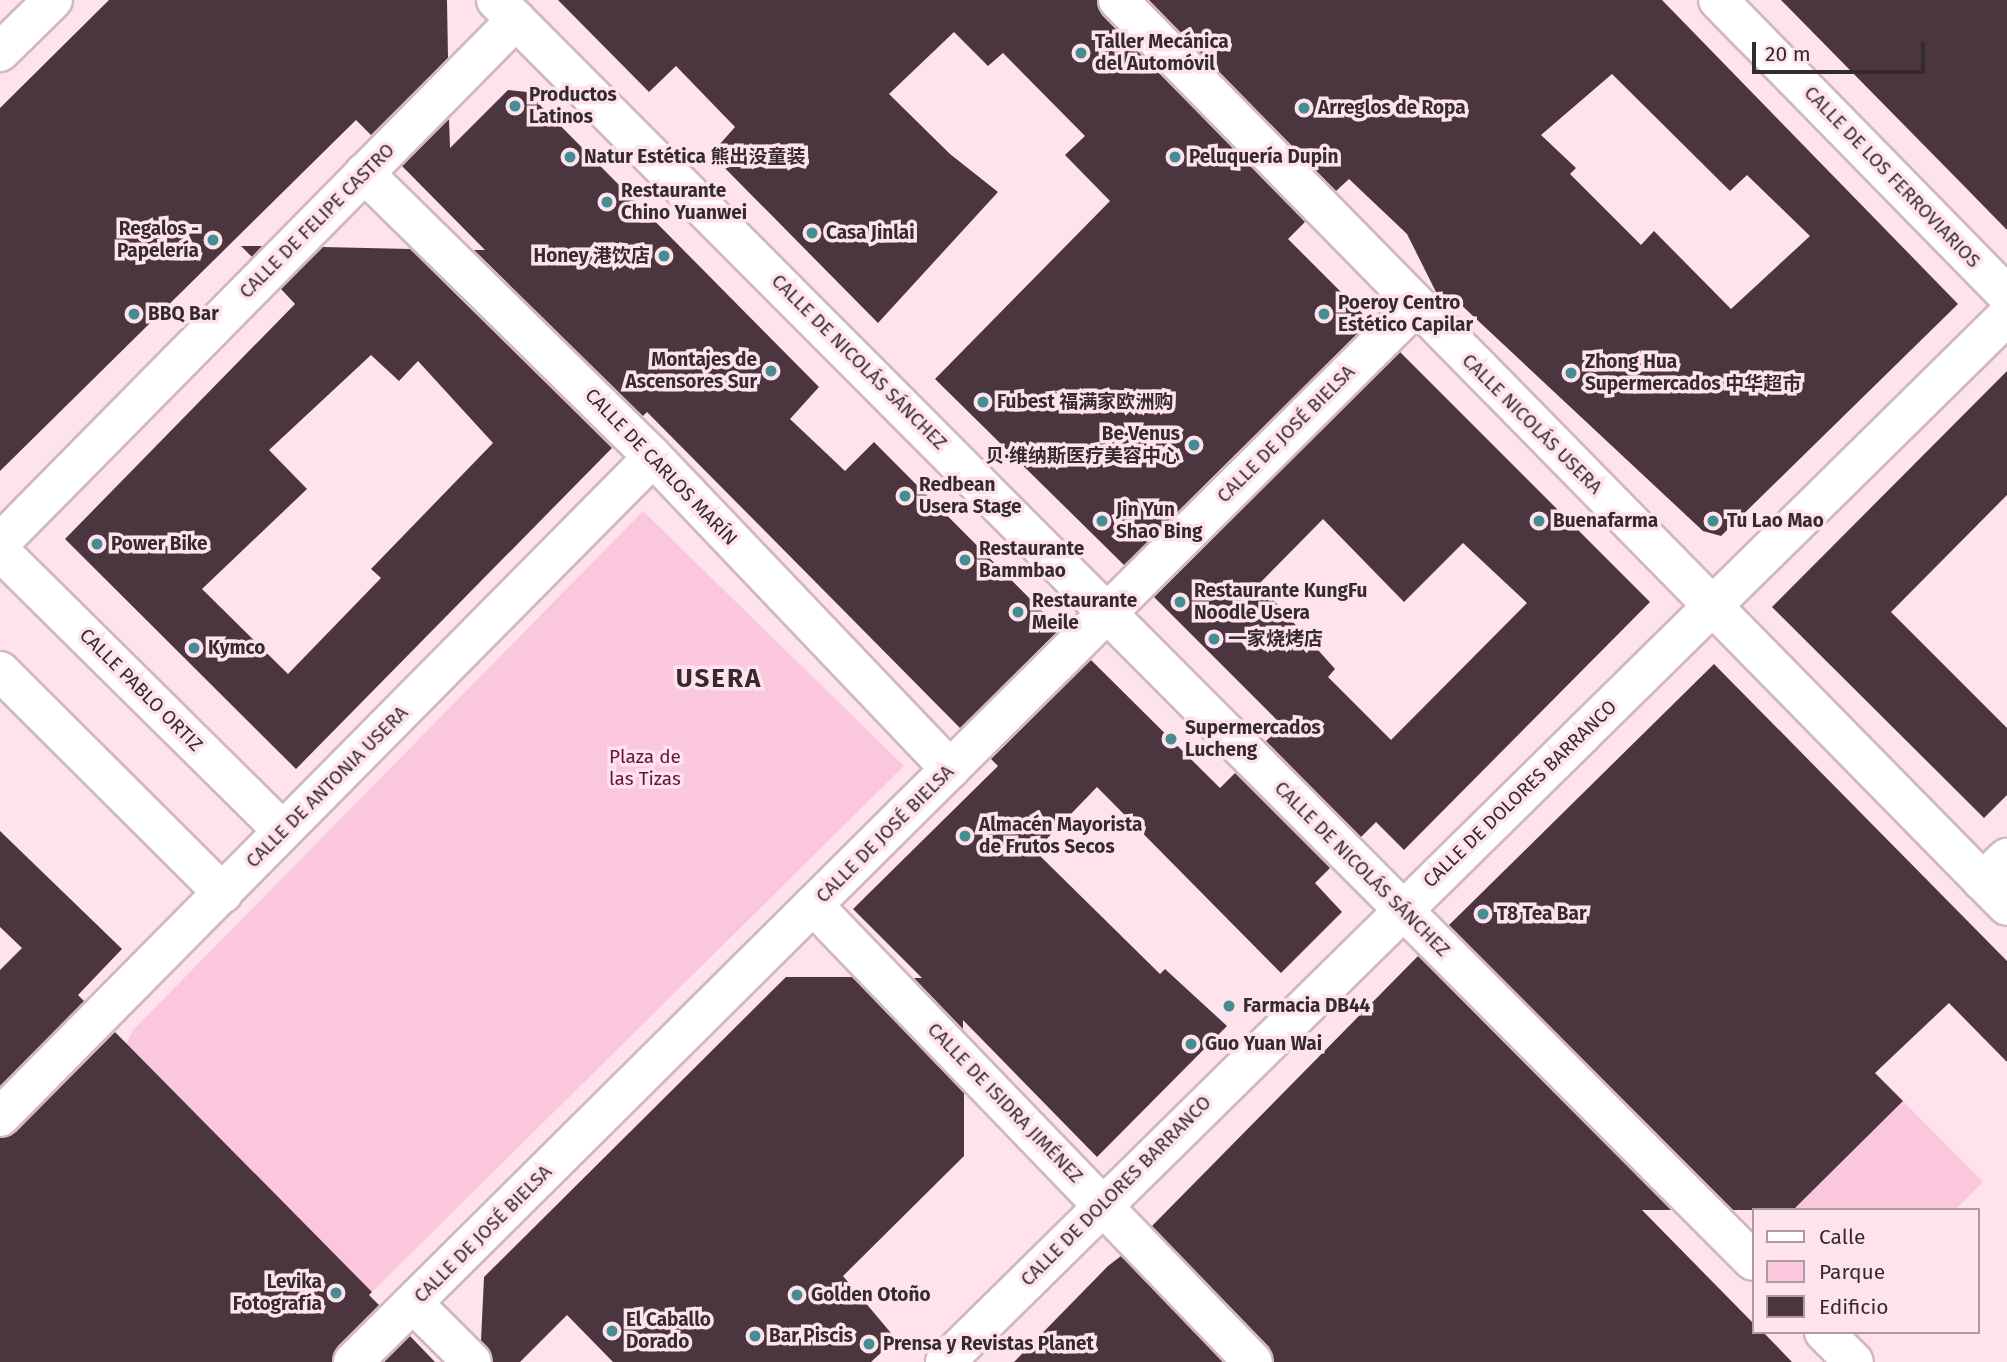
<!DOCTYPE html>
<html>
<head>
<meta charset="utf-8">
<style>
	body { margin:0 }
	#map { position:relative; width:2007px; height:1362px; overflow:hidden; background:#fee3ed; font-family:"Fira Sans","Noto Sans SC",sans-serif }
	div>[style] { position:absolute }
	.green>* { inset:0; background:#fbc7dc }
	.building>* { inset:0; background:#4b363f }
	.roads { filter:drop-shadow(2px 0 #d1b7c1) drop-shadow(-2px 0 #d1b7c1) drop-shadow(0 2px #d1b7c1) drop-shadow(0 -2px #d1b7c1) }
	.minor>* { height:38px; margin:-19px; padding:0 19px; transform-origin:19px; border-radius:19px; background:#fff }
	.dots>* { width:19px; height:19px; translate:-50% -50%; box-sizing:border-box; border:4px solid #fee3ed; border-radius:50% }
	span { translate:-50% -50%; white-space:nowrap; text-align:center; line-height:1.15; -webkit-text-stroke:7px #fee3ed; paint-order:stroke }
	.poi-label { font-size:19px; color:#352b2f; font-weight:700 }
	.left { translate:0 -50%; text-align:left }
	.right { translate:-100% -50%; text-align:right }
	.street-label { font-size:19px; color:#352b2f }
	.park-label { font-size:19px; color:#62133e }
	.district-label { font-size:26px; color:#352b2f; font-weight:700; letter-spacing:2px }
	.legend { position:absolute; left:1752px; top:1208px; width:228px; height:126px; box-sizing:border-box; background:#fee3ed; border:2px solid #ae99a1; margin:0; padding:9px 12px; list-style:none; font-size:21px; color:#352b2f }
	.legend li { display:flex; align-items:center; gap:14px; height:35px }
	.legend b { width:35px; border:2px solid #ae99a1 }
	.scale { position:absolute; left:1752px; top:42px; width:173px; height:32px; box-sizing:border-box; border:4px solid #352b2f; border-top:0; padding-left:9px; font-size:21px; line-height:24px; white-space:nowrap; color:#352b2f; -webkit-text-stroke:5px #fee3ed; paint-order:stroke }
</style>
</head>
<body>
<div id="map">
	<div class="green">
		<i style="clip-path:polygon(643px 511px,904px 766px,372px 1292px,126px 1044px,133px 1030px)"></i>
		<i style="clip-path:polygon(1903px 1101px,1983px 1182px,1955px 1210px,1793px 1210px)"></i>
	</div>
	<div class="building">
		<i style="clip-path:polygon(109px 0,447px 0,448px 58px,371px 135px,356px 120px,0 471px,0 108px)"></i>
		<i style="clip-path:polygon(558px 0,1097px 0,1102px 15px,1305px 222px,1288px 239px,1370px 321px,1124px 565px,935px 379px,1110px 201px,1065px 155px,1085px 136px,1003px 53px,988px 66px,954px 32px,889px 94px,950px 154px,998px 192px,878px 323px,711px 154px,735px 127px,676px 66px,649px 92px)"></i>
		<i style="clip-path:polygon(evenodd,1149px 0,1662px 0,1958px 304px,1721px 536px,1703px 531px,1457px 301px,1451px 308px,1437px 294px,1407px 234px,1349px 179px,1336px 191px,1149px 0,1612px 74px,1730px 191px,1747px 175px,1810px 236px,1731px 309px,1654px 231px,1641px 245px,1570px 174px,1576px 168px,1541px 135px,1612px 74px)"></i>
		<i style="clip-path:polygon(1781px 0,2007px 0,2007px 230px,1966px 188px)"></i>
		<i style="clip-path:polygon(508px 90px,527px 92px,819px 387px,790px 419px,845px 471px,874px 442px,1060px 629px,960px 728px,647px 412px,643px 416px,474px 250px,485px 250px,402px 166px,449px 119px,450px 148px)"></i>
		<i style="clip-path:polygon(241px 246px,262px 246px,252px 257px)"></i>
		<i style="clip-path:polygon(evenodd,323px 247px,410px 249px,612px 448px,296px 769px,65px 539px,295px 304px,281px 289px,323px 247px,371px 355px,399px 381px,418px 361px,493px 443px,371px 569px,381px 578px,288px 674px,202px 589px,307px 489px,269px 450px,371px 355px)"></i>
		<i style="clip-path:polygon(evenodd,1400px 352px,1650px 602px,1404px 850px,1376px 822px,1361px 837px,1266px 741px,1281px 726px,1275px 718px,1154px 597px,1400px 352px,1323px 519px,1404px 602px,1463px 543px,1527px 603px,1391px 740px,1328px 677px,1335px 669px,1259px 584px,1323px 519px)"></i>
		<i style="clip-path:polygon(2007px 371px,2007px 495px,1891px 612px,2007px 728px,2007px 795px,1984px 818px,1772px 607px)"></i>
		<i style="clip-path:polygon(1091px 660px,1220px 788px,1235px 773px,1330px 868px,1315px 883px,1342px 912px,1281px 973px,1097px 787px,1035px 851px,1160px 974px,1165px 969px,1227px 1026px,1097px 1157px,963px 1020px,963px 1029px,914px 978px,922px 978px,853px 909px,998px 766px,991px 759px)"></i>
		<i style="clip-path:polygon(1714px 664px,2007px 961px,2007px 1062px,1949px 1003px,1875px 1073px,1903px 1101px,1793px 1210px,1733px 1210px,1449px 925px)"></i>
		<i style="clip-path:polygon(0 831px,122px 949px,78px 995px,84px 1001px,0 1086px,0 970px,22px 948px,0 927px)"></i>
		<i style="clip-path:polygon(1418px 956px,1671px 1210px,1642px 1210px,1753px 1323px,1753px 1332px,1763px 1332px,1792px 1362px,1274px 1362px,1269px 1347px,1152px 1226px)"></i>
		<i style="clip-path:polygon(786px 977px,852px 977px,964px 1093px,964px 1156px,843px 1276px,896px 1339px,871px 1362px,613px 1362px,567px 1315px,520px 1362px,493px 1362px,481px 1341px,484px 1277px)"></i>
		<i style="clip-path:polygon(115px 1032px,372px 1292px,369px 1295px,379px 1305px,338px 1346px,332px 1362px,0 1362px,0 1138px,16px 1132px)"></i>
		<i style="clip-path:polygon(1121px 1256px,1223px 1362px,1014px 1362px,1108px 1266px)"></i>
		<i style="clip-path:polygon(410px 1336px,435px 1362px,384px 1362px)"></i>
	</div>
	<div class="roads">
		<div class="minor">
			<i style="left:496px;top:0;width:1780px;rotate:45.09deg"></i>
			<i style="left:1118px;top:0;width:1269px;rotate:45.54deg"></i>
			<i style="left:1718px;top:0;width:413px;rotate:45.6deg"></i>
			<i style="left:0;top:52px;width:74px;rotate:-44.5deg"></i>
			<i style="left:364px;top:173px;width:405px;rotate:44.5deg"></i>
			<i style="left:653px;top:457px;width:431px;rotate:46.4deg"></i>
			<i style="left:0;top:543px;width:735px;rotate:-45.39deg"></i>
			<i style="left:0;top:551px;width:397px;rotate:44.7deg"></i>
			<i style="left:0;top:671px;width:315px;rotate:44.9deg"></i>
			<i style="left:1982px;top:881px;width:34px;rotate:-43deg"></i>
			<i style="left:813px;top:905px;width:634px;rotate:46.09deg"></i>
			<i style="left:0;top:1117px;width:928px;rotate:-45.31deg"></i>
			<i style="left:413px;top:1303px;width:83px;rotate:45deg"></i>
			<i style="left:1824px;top:1332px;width:42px;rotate:45deg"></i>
			<i style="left:353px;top:1362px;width:1498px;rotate:-44.81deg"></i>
			<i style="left:945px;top:1362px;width:1491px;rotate:-44.57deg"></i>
		</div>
	</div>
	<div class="dots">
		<i style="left:1081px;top:53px;background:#458d93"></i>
		<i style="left:515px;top:106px;background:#458d93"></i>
		<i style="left:1304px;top:108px;background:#458d93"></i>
		<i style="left:570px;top:157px;background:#458d93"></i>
		<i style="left:1175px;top:157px;background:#458d93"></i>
		<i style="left:607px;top:202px;background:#458d93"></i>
		<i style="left:812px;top:233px;background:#458d93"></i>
		<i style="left:213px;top:240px;background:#458d93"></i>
		<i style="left:664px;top:256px;background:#458d93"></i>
		<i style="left:134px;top:314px;background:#458d93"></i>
		<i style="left:1324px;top:314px;background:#458d93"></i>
		<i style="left:771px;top:371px;background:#458d93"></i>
		<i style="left:1571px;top:373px;background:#458d93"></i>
		<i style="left:983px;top:402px;background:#458d93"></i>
		<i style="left:1194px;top:445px;background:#458d93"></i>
		<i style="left:905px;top:496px;background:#458d93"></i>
		<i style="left:1102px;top:521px;background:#458d93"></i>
		<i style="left:1539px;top:521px;background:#458d93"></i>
		<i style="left:1713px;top:521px;background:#458d93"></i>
		<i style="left:97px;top:544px;background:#458d93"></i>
		<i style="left:965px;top:560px;background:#458d93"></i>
		<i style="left:1180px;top:602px;background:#458d93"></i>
		<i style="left:1018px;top:612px;background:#458d93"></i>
		<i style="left:1214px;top:639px;background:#458d93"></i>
		<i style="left:194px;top:648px;background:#458d93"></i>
		<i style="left:1171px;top:739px;background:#458d93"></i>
		<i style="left:965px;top:836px;background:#458d93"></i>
		<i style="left:1483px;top:914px;background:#458d93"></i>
		<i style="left:1229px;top:1006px;background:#458d93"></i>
		<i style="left:1191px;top:1044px;background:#458d93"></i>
		<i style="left:336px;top:1293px;background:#458d93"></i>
		<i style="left:797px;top:1295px;background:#458d93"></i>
		<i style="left:612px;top:1331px;background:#458d93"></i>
		<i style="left:755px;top:1336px;background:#458d93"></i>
		<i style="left:869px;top:1344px;background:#458d93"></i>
	</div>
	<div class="poi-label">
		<span class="left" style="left:1095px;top:53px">Taller Mecánica<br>del Automóvil</span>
		<span class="left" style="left:529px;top:106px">Productos<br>Latinos</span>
		<span class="left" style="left:1318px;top:108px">Arreglos de Ropa</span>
		<span class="left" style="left:584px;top:157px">Natur Estética 熊出没童装</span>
		<span class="left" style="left:1189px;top:157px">Peluquería Dupin</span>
		<span class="left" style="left:621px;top:202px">Restaurante<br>Chino Yuanwei</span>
		<span class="right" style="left:199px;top:240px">Regalos -<br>Papelería</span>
		<span class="left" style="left:826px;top:233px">Casa Jinlai</span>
		<span class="right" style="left:650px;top:256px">Honey 港饮店</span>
		<span class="left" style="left:1338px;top:314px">Poeroy Centro<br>Estético Capilar</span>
		<span class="left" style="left:148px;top:314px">BBQ Bar</span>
		<span class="right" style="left:757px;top:371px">Montajes de<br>Ascensores Sur</span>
		<span class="left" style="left:1585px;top:373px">Zhong Hua<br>Supermercados 中华超市</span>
		<span class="left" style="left:997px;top:402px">Fubest 福满家欧洲购</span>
		<span class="right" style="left:1180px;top:445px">Be·Venus<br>贝·维纳斯医疗美容中心</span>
		<span class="left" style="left:919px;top:496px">Redbean<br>Usera Stage</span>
		<span class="left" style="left:1116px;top:521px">Jin Yun<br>Shao Bing</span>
		<span class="left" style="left:1553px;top:521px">Buenafarma</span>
		<span class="left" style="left:1727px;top:521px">Tu Lao Mao</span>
		<span class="left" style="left:111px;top:544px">Power Bike</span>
		<span class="left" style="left:979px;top:560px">Restaurante<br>Bammbao</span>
		<span class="left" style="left:1194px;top:602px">Restaurante KungFu<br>Noodle Usera</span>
		<span class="left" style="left:1032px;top:612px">Restaurante<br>Meile</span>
		<span class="left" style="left:1228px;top:639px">一家烧烤店</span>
		<span class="left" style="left:208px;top:648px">Kymco</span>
		<span class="left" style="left:1185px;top:739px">Supermercados<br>Lucheng</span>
		<span class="left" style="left:979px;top:836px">Almacén Mayorista<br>de Frutos Secos</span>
		<span class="left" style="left:1497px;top:914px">T8 Tea Bar</span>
		<span class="left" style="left:1243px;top:1006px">Farmacia DB44</span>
		<span class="left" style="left:1205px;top:1044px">Guo Yuan Wai</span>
		<span class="right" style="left:322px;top:1293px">Levika<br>Fotografía</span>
		<span class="left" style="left:811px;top:1295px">Golden Otoño</span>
		<span class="left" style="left:626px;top:1331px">El Caballo<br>Dorado</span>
		<span class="left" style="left:769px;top:1336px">Bar Piscis</span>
		<span class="left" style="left:883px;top:1344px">Prensa y Revistas Planet</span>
	</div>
	<div class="street-label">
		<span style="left:1892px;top:177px;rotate:46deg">CALLE DE LOS FERROVIARIOS</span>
		<span style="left:317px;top:221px;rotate:-45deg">CALLE DE FELIPE CASTRO</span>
		<span style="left:859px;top:362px;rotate:45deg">CALLE DE NICOLÁS SÁNCHEZ</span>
		<span style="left:1532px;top:424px;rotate:45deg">CALLE NICOLÁS USERA</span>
		<span style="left:1286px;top:434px;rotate:-45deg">CALLE DE JOSÉ BIELSA</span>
		<span style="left:661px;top:467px;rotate:46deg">CALLE DE CARLOS MARÍN</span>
		<span style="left:141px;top:690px;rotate:45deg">CALLE PABLO ORTIZ</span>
		<span style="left:327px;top:787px;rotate:-45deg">CALLE DE ANTONIA USERA</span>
		<span style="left:1520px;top:794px;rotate:-44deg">CALLE DE DOLORES BARRANCO</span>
		<span style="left:885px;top:834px;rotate:-45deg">CALLE DE JOSÉ BIELSA</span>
		<span style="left:1362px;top:869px;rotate:45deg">CALLE DE NICOLÁS SÁNCHEZ</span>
		<span style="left:1005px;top:1103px;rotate:46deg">CALLE DE ISIDRA JIMÉNEZ</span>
		<span style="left:1116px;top:1191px;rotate:-45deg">CALLE DE DOLORES BARRANCO</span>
		<span style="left:483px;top:1234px;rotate:-45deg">CALLE DE JOSÉ BIELSA</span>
	</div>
	<div class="park-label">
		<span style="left:645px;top:768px">Plaza de<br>las Tizas</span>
	</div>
	<div class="district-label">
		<span style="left:719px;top:679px">USERA</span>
	</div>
	<ul class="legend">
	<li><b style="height:9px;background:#fff"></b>Calle</li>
	<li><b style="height:19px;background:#fbc7dc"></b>Parque</li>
	<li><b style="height:19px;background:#4b363f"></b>Edificio</li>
	</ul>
	<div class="scale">20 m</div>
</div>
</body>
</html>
